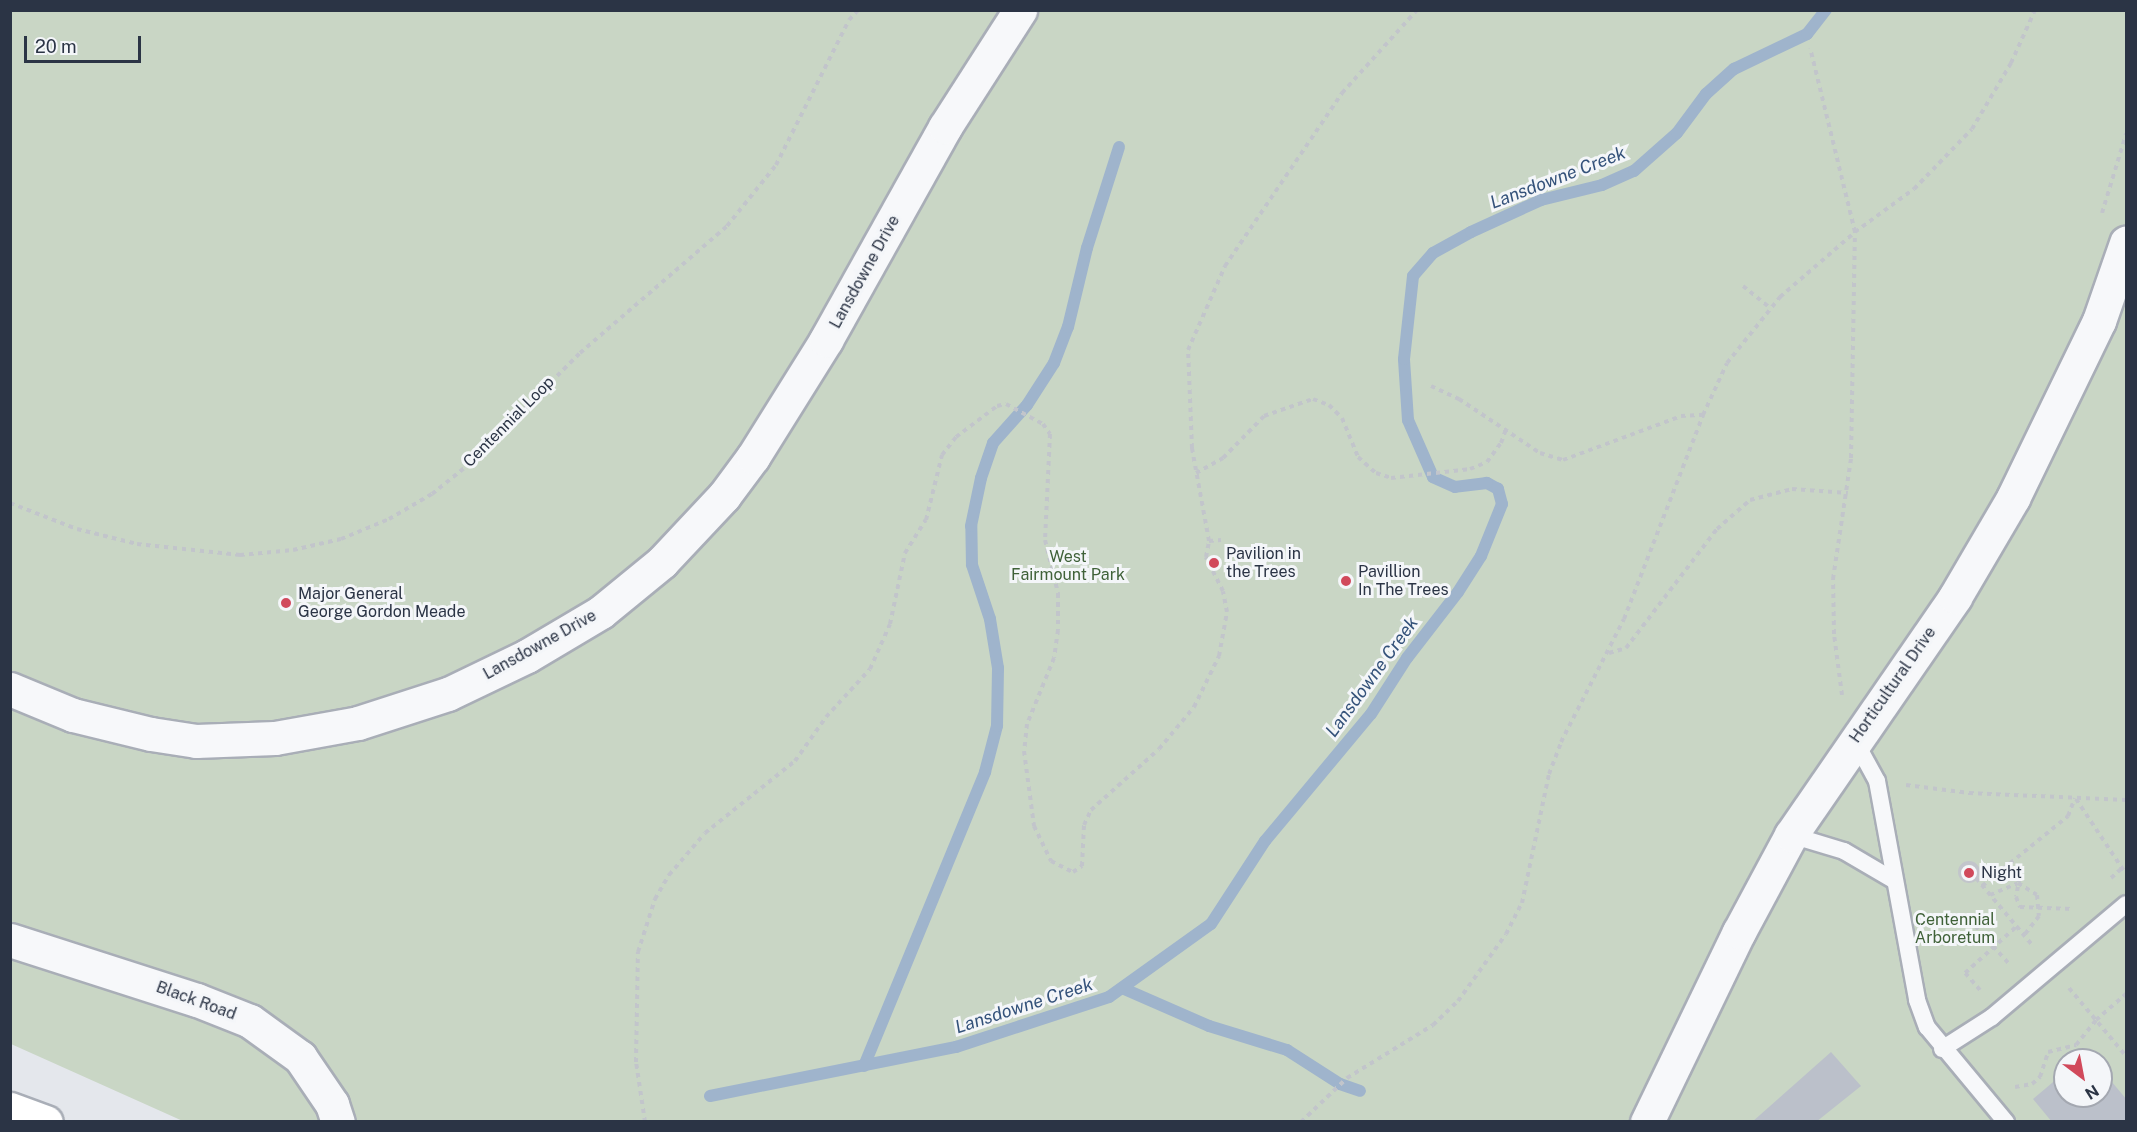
<!DOCTYPE html>
<html>
<head>
<meta charset="utf-8">
<style>
	body { margin:0 }
	#map { position:relative; width:2137px; height:1132px; overflow:hidden; background:#e4e7ec; font-family:"Public Sans",sans-serif }
	div>[style] { position:absolute }
	.green>* { inset:0; background:#c9d6c5 }
	.stream>* { height:12px; margin:-6px; padding:0 6px; transform-origin:6px; border-radius:6px; background:#9fb4cc }
	.building>* { inset:0; background:#bbc0ca }
	.path>* { height:4px; margin-top:-2px; transform-origin:0; background:repeating-linear-gradient(90deg,#c2c5cb 0 4.5px,transparent 0 9px) }
	.path>.ring { margin:-2px; padding:0; box-sizing:content-box; background:none; border:4px solid #c2c5cb; border-radius:50% }
	.roads { filter:drop-shadow(2px 0 #a9aeb7) drop-shadow(-2px 0 #a9aeb7) drop-shadow(0 2px #a9aeb7) drop-shadow(0 -2px #a9aeb7) }
	.lane>* { height:16px; margin:-8px; padding:0 8px; transform-origin:8px; border-radius:8px; background:#f7f8fa }
	.street>* { height:33px; margin:-16.5px; padding:0 16.5px; transform-origin:16.5px; border-radius:16.5px; background:#f7f8fa }
	.highway>* { height:33px; margin:-16.5px; padding:0 16.5px; transform-origin:16.5px; border-radius:16.5px; background:#fff }
	.dots>* { width:16px; height:16px; translate:-50% -50%; box-sizing:border-box; border:3px solid #f4f6f9; border-radius:50% }
	span { translate:-50% -50%; white-space:nowrap; text-align:center; line-height:1.15; -webkit-text-stroke:6px #f4f6f9; paint-order:stroke }
	.street-label { font-size:16px; color:#2b3445 }
	.poi-label { font-size:16px; color:#2b3445 }
	.left { translate:0 -50%; text-align:left }
	.park-label { font-size:16px; color:#3f6138 }
	.water-label { font-size:18px; color:#34527a; font-style:italic }
	.frame { position:absolute; inset:0; border:12px solid #2b3445; pointer-events:none }
	.north { position:absolute; left:2053px; top:1048px; width:60px; height:60px; box-sizing:border-box; background:#f4f6f9; border:2px solid #a4a8b1; border-radius:50%; rotate:148deg; font-size:16px; font-weight:700; line-height:24px; text-align:center; color:#2b3445 }
	.north::after { content:''; display:block; margin:auto; width:21px; height:27px; background:#d1495b; clip-path:polygon(50% 0,100% 100%,50% 72%,0 100%) }
	.scale { position:absolute; left:24px; top:36px; width:117px; height:27px; box-sizing:border-box; border:3px solid #2b3445; border-top:0; padding-left:8px; font-size:18px; line-height:21px; white-space:nowrap; color:#2b3445; -webkit-text-stroke:4px #f4f6f9; paint-order:stroke }
</style>
</head>
<body>
<div id="map">
	<div class="green">
		<i style="clip-path:polygon(evenodd,10px 11px,2126px 11px,2126px 1121px,185px 1122px,11px 1044px,10px 11px,2065px 1060px,2101px 1060px,2101px 1096px,2065px 1096px,2065px 1060px)"></i>
	</div>
	<div class="stream">
		<i style="left:1122px;top:988px;width:95px;rotate:23.6deg"></i>
		<i style="left:1209px;top:1026px;width:82px;rotate:17.1deg"></i>
		<i style="left:1287px;top:1050px;width:63px;rotate:32.7deg"></i>
		<i style="left:1340px;top:1084px;width:21px;rotate:19deg"></i>
		<i style="left:864px;top:1066px;width:318px;rotate:-67.6deg"></i>
		<i style="left:985px;top:772px;width:48px;rotate:-75.4deg"></i>
		<i style="left:997px;top:726px;width:58px;rotate:-89deg"></i>
		<i style="left:998px;top:668px;width:50px;rotate:-99.3deg"></i>
		<i style="left:990px;top:619px;width:57px;rotate:-108.4deg"></i>
		<i style="left:972px;top:565px;width:39px;rotate:-91deg"></i>
		<i style="left:971px;top:526px;width:49px;rotate:-78.2deg"></i>
		<i style="left:981px;top:478px;width:37px;rotate:-71deg"></i>
		<i style="left:993px;top:443px;width:51px;rotate:-48.2deg"></i>
		<i style="left:1027px;top:405px;width:50px;rotate:-57.3deg"></i>
		<i style="left:1054px;top:363px;width:39px;rotate:-69deg"></i>
		<i style="left:1068px;top:327px;width:81px;rotate:-76.5deg"></i>
		<i style="left:1087px;top:248px;width:106px;rotate:-72.4deg"></i>
		<i style="left:710px;top:1096px;width:251px;rotate:-11.3deg"></i>
		<i style="left:956px;top:1047px;width:161px;rotate:-18.1deg"></i>
		<i style="left:1109px;top:997px;width:125px;rotate:-35.6deg"></i>
		<i style="left:1211px;top:924px;width:99px;rotate:-57deg"></i>
		<i style="left:1265px;top:841px;width:165px;rotate:-50.2deg"></i>
		<i style="left:1371px;top:714px;width:67px;rotate:-57.3deg"></i>
		<i style="left:1407px;top:658px;width:83px;rotate:-52.3deg"></i>
		<i style="left:1458px;top:592px;width:43px;rotate:-57.4deg"></i>
		<i style="left:1481px;top:556px;width:56px;rotate:-68deg"></i>
		<i style="left:1502px;top:504px;width:16px;rotate:-105deg"></i>
		<i style="left:1498px;top:489px;width:13px;rotate:-151deg"></i>
		<i style="left:1487px;top:483px;width:32px;rotate:173deg"></i>
		<i style="left:1455px;top:487px;width:24px;rotate:-156deg"></i>
		<i style="left:1433px;top:477px;width:62px;rotate:-113.7deg"></i>
		<i style="left:1408px;top:420px;width:61px;rotate:-93.8deg"></i>
		<i style="left:1404px;top:359px;width:83px;rotate:-83.8deg"></i>
		<i style="left:1413px;top:276px;width:30px;rotate:-49deg"></i>
		<i style="left:1433px;top:253px;width:43px;rotate:-28.9deg"></i>
		<i style="left:1471px;top:232px;width:77px;rotate:-24.6deg"></i>
		<i style="left:1541px;top:200px;width:63px;rotate:-13.8deg"></i>
		<i style="left:1602px;top:185px;width:35px;rotate:-24deg"></i>
		<i style="left:1634px;top:171px;width:57px;rotate:-41.5deg"></i>
		<i style="left:1677px;top:133px;width:49px;rotate:-53.4deg"></i>
		<i style="left:1706px;top:94px;width:38px;rotate:-42deg"></i>
		<i style="left:1734px;top:69px;width:81px;rotate:-25.6deg"></i>
		<i style="left:1807px;top:34px;width:31px;rotate:-52deg"></i>
	</div>
	<div class="building">
		<i style="clip-path:polygon(1831px 1052px,1861px 1086px,1816px 1122px,1752px 1122px)"></i>
		<i style="clip-path:polygon(2101px 1069px,2127px 1100px,2127px 1122px,2052px 1122px,2033px 1099px,2065px 1072px,2065px 1096px,2101px 1096px)"></i>
	</div>
	<div class="path">
		<i style="left:2102px;top:213px;width:83px;rotate:-73.1deg"></i>
		<i style="left:1743px;top:286px;width:35px;rotate:39deg"></i>
		<i style="left:1431px;top:386px;width:31px;rotate:25deg"></i>
		<i style="left:1459px;top:399px;width:97px;rotate:33.7deg"></i>
		<i style="left:1540px;top:453px;width:24px;rotate:17deg"></i>
		<i style="left:1563px;top:460px;width:126px;rotate:-20.4deg"></i>
		<i style="left:1681px;top:416px;width:22px;rotate:-3deg"></i>
		<i style="left:1196px;top:473px;width:31px;rotate:-29deg"></i>
		<i style="left:1223px;top:458px;width:59px;rotate:-45.7deg"></i>
		<i style="left:1264px;top:416px;width:52px;rotate:-19.1deg"></i>
		<i style="left:1313px;top:399px;width:17px;rotate:21deg"></i>
		<i style="left:1329px;top:405px;width:18px;rotate:45deg"></i>
		<i style="left:1342px;top:418px;width:42px;rotate:67.7deg"></i>
		<i style="left:1358px;top:457px;width:24px;rotate:42deg"></i>
		<i style="left:1376px;top:473px;width:16px;rotate:18deg"></i>
		<i style="left:1391px;top:478px;width:80px;rotate:-6.5deg"></i>
		<i style="left:1470px;top:469px;width:18px;rotate:-22deg"></i>
		<i style="left:1487px;top:462px;width:24px;rotate:-54deg"></i>
		<i style="left:1501px;top:443px;width:15px;rotate:-70deg"></i>
		<i style="left:10px;top:503px;width:72px;rotate:21.2deg"></i>
		<i style="left:77px;top:529px;width:62px;rotate:14deg"></i>
		<i style="left:137px;top:544px;width:104px;rotate:6.1deg"></i>
		<i style="left:240px;top:555px;width:53px;rotate:-5.4deg"></i>
		<i style="left:293px;top:550px;width:49px;rotate:-12.9deg"></i>
		<i style="left:341px;top:539px;width:52px;rotate:-22.6deg"></i>
		<i style="left:389px;top:519px;width:50px;rotate:-30.2deg"></i>
		<i style="left:432px;top:494px;width:46px;rotate:-38.9deg"></i>
		<i style="left:468px;top:465px;width:158px;rotate:-45deg"></i>
		<i style="left:580px;top:353px;width:194px;rotate:-40.8deg"></i>
		<i style="left:727px;top:226px;width:78px;rotate:-51.2deg"></i>
		<i style="left:776px;top:165px;width:162px;rotate:-63.3deg"></i>
		<i style="left:849px;top:20px;width:13px;rotate:-48deg"></i>
		<i style="left:1209px;top:541px;width:12px;rotate:-5deg"></i>
		<i style="left:1609px;top:653px;width:18px;rotate:-16deg"></i>
		<i style="left:1626px;top:648px;width:150px;rotate:-52.6deg"></i>
		<i style="left:1717px;top:529px;width:44px;rotate:-41.3deg"></i>
		<i style="left:1750px;top:500px;width:43px;rotate:-14.7deg"></i>
		<i style="left:1792px;top:489px;width:56px;rotate:4.1deg"></i>
		<i style="left:1842px;top:695px;width:62px;rotate:-97.5deg"></i>
		<i style="left:1834px;top:634px;width:55px;rotate:-91deg"></i>
		<i style="left:1833px;top:579px;width:122px;rotate:-81.5deg"></i>
		<i style="left:1851px;top:458px;width:226px;rotate:-89deg"></i>
		<i style="left:1855px;top:232px;width:73px;rotate:-36.1deg"></i>
		<i style="left:1914px;top:189px;width:83px;rotate:-46deg"></i>
		<i style="left:1972px;top:129px;width:77px;rotate:-59.4deg"></i>
		<i style="left:2011px;top:63px;width:58px;rotate:-65.6deg"></i>
		<i style="left:1906px;top:785px;width:64px;rotate:7.2deg"></i>
		<i style="left:1969px;top:793px;width:157px;rotate:2.6deg"></i>
		<i style="left:2076px;top:799px;width:90px;rotate:56.3deg"></i>
		<i class="ring" style="left:1960px;top:863px;width:14px;height:14px"></i>
		<i style="left:2021px;top:869px;width:28px;rotate:100deg"></i>
		<i style="left:2016px;top:897px;width:11px;rotate:68deg"></i>
		<i style="left:2020px;top:907px;width:53px;rotate:2.2deg"></i>
		<i style="left:1976px;top:878px;width:89px;rotate:50deg"></i>
		<i style="left:2111px;top:878px;width:15px;rotate:-42deg"></i>
		<i style="left:1982px;top:886px;width:111px;rotate:-39.1deg"></i>
		<i style="left:2068px;top:816px;width:19px;rotate:-69deg"></i>
		<i style="left:1990px;top:895px;width:30px;rotate:-23deg"></i>
		<i style="left:2018px;top:883px;width:22px;rotate:32deg"></i>
		<i style="left:2037px;top:895px;width:21px;rotate:85deg"></i>
		<i style="left:2039px;top:916px;width:24px;rotate:128deg"></i>
		<i style="left:1969px;top:919px;width:62px;rotate:48.3deg"></i>
		<i style="left:2069px;top:988px;width:89px;rotate:50deg"></i>
		<i style="left:1980px;top:990px;width:23px;rotate:-131deg"></i>
		<i style="left:1965px;top:973px;width:70px;rotate:-42.1deg"></i>
		<i style="left:2015px;top:1087px;width:17px;rotate:-10deg"></i>
		<i style="left:2032px;top:1084px;width:11px;rotate:-41deg"></i>
		<i style="left:2040px;top:1077px;width:26px;rotate:-72deg"></i>
		<i style="left:2048px;top:1052px;width:29px;rotate:-14deg"></i>
		<i style="left:2076px;top:1045px;width:32px;rotate:-51deg"></i>
		<i style="left:2096px;top:1020px;width:40px;rotate:-41deg"></i>
		<i style="left:645px;top:1122px;width:61px;rotate:-98.5deg"></i>
		<i style="left:636px;top:1062px;width:110px;rotate:-89deg"></i>
		<i style="left:638px;top:952px;width:56px;rotate:-72.2deg"></i>
		<i style="left:655px;top:899px;width:28px;rotate:-60deg"></i>
		<i style="left:669px;top:875px;width:55px;rotate:-49.4deg"></i>
		<i style="left:705px;top:833px;width:115px;rotate:-38.7deg"></i>
		<i style="left:795px;top:761px;width:54px;rotate:-54.8deg"></i>
		<i style="left:826px;top:717px;width:65px;rotate:-47.5deg"></i>
		<i style="left:870px;top:669px;width:49px;rotate:-66deg"></i>
		<i style="left:890px;top:624px;width:73px;rotate:-78.1deg"></i>
		<i style="left:905px;top:553px;width:39px;rotate:-58deg"></i>
		<i style="left:926px;top:520px;width:67px;rotate:-76.2deg"></i>
		<i style="left:942px;top:455px;width:23px;rotate:-52deg"></i>
		<i style="left:956px;top:437px;width:51px;rotate:-37.1deg"></i>
		<i style="left:997px;top:406px;width:9px;rotate:-13deg"></i>
		<i style="left:1006px;top:404px;width:42px;rotate:28.4deg"></i>
		<i style="left:1043px;top:424px;width:12px;rotate:55deg"></i>
		<i style="left:1050px;top:434px;width:106px;rotate:92.7deg"></i>
		<i style="left:1045px;top:540px;width:55px;rotate:76.2deg"></i>
		<i style="left:1058px;top:593px;width:37px;rotate:90deg"></i>
		<i style="left:1058px;top:630px;width:28px;rotate:98deg"></i>
		<i style="left:1054px;top:658px;width:71px;rotate:112.2deg"></i>
		<i style="left:1027px;top:724px;width:27px;rotate:96deg"></i>
		<i style="left:1024px;top:751px;width:76px;rotate:82.4deg"></i>
		<i style="left:1034px;top:826px;width:39px;rotate:64deg"></i>
		<i style="left:1051px;top:861px;width:25px;rotate:27deg"></i>
		<i style="left:1073px;top:872px;width:11px;rotate:-34deg"></i>
		<i style="left:1082px;top:866px;width:41px;rotate:-87.2deg"></i>
		<i style="left:1084px;top:825px;width:17px;rotate:-65deg"></i>
		<i style="left:1091px;top:810px;width:91px;rotate:-41.9deg"></i>
		<i style="left:1159px;top:749px;width:55px;rotate:-50.2deg"></i>
		<i style="left:1194px;top:707px;width:57px;rotate:-63.9deg"></i>
		<i style="left:1219px;top:656px;width:45px;rotate:-79.7deg"></i>
		<i style="left:1227px;top:612px;width:21px;rotate:-101deg"></i>
		<i style="left:1223px;top:591px;width:38px;rotate:-117deg"></i>
		<i style="left:1206px;top:557px;width:16px;rotate:-79deg"></i>
		<i style="left:1209px;top:541px;width:95px;rotate:-100.4deg"></i>
		<i style="left:1192px;top:448px;width:98px;rotate:-92.3deg"></i>
		<i style="left:1188px;top:350px;width:92px;rotate:-66.2deg"></i>
		<i style="left:1225px;top:266px;width:209px;rotate:-55.9deg"></i>
		<i style="left:1342px;top:93px;width:112px;rotate:-47.9deg"></i>
		<i style="left:1301px;top:1122px;width:64px;rotate:-43.7deg"></i>
		<i style="left:1347px;top:1078px;width:101px;rotate:-31.6deg"></i>
		<i style="left:1433px;top:1025px;width:35px;rotate:-44deg"></i>
		<i style="left:1458px;top:1001px;width:82px;rotate:-54.4deg"></i>
		<i style="left:1506px;top:934px;width:35px;rotate:-63deg"></i>
		<i style="left:1522px;top:903px;width:132px;rotate:-78.2deg"></i>
		<i style="left:1549px;top:774px;width:34px;rotate:-69deg"></i>
		<i style="left:1561px;top:742px;width:138px;rotate:-62.9deg"></i>
		<i style="left:1624px;top:619px;width:219px;rotate:-68.8deg"></i>
		<i style="left:1703px;top:415px;width:57px;rotate:-65.2deg"></i>
		<i style="left:1727px;top:363px;width:85px;rotate:-51.2deg"></i>
		<i style="left:1780px;top:297px;width:99px;rotate:-40.9deg"></i>
		<i style="left:1855px;top:232px;width:189px;rotate:-103.7deg"></i>
	</div>
	<div class="roads">
		<div class="lane">
			<i style="left:1854px;top:739px;width:48px;rotate:61.3deg"></i>
			<i style="left:1877px;top:781px;width:223px;rotate:79.6deg"></i>
			<i style="left:1917px;top:1000px;width:29px;rotate:70deg"></i>
			<i style="left:1927px;top:1027px;width:124px;rotate:50.3deg"></i>
			<i style="left:1791px;top:835px;width:55px;rotate:16.8deg"></i>
			<i style="left:1844px;top:851px;width:59px;rotate:30.5deg"></i>
			<i style="left:1942px;top:1049px;width:59px;rotate:-32.6deg"></i>
			<i style="left:1992px;top:1017px;width:175px;rotate:-40.1deg"></i>
		</div>
		<div class="street">
			<i style="left:10px;top:689px;width:68px;rotate:22.4deg"></i>
			<i style="left:73px;top:715px;width:80px;rotate:13.7deg"></i>
			<i style="left:151px;top:734px;width:46px;rotate:8.8deg"></i>
			<i style="left:196px;top:741px;width:79px;rotate:-2.2deg"></i>
			<i style="left:275px;top:738px;width:84px;rotate:-10.2deg"></i>
			<i style="left:358px;top:723px;width:95px;rotate:-17.9deg"></i>
			<i style="left:448px;top:694px;width:88px;rotate:-25.7deg"></i>
			<i style="left:527px;top:656px;width:86px;rotate:-30.7deg"></i>
			<i style="left:601px;top:612px;width:79px;rotate:-39.3deg"></i>
			<i style="left:662px;top:562px;width:91px;rotate:-46.8deg"></i>
			<i style="left:724px;top:496px;width:49px;rotate:-53.4deg"></i>
			<i style="left:753px;top:457px;width:138px;rotate:-58deg"></i>
			<i style="left:826px;top:340px;width:244px;rotate:-60.8deg"></i>
			<i style="left:945px;top:127px;width:139px;rotate:-57.3deg"></i>
			<i style="left:10px;top:940px;width:196px;rotate:17.8deg"></i>
			<i style="left:197px;top:1000px;width:57px;rotate:21.6deg"></i>
			<i style="left:250px;top:1021px;width:62px;rotate:35.8deg"></i>
			<i style="left:300px;top:1057px;width:57px;rotate:55.8deg"></i>
			<i style="left:332px;top:1104px;width:19px;rotate:72deg"></i>
			<i style="left:1647px;top:1122px;width:211px;rotate:-64.2deg"></i>
			<i style="left:1739px;top:932px;width:110px;rotate:-61.8deg"></i>
			<i style="left:1791px;top:835px;width:289px;rotate:-55.4deg"></i>
			<i style="left:1955px;top:597px;width:115px;rotate:-59.6deg"></i>
			<i style="left:2013px;top:498px;width:197px;rotate:-64.1deg"></i>
			<i style="left:2099px;top:321px;width:83px;rotate:-70.9deg"></i>
		</div>
		<div class="highway">
			<i style="left:10px;top:1109px;width:38px;rotate:20deg"></i>
		</div>
	</div>
	<div class="dots">
		<i style="left:1214px;top:563px;background:#d1495b"></i>
		<i style="left:1346px;top:581px;background:#d1495b"></i>
		<i style="left:286px;top:603px;background:#d1495b"></i>
		<i style="left:1969px;top:873px;background:#d1495b"></i>
	</div>
	<div class="street-label">
		<span style="left:865px;top:272px;rotate:-61deg">Lansdowne Drive</span>
		<span style="left:509px;top:422px;rotate:-45deg">Centennial Loop</span>
		<span style="left:540px;top:645px;rotate:-29deg">Lansdowne Drive</span>
		<span style="left:1893px;top:685px;rotate:-55deg">Horticultural Drive</span>
		<span style="left:196px;top:1001px;rotate:20deg">Black Road</span>
	</div>
	<div class="poi-label">
		<span class="left" style="left:1226px;top:563px">Pavilion in<br>the Trees</span>
		<span class="left" style="left:1358px;top:581px">Pavillion<br>In The Trees</span>
		<span class="left" style="left:298px;top:603px">Major General<br>George Gordon Meade</span>
		<span class="left" style="left:1981px;top:873px">Night</span>
	</div>
	<div class="park-label">
		<span style="left:1068px;top:566px">West<br>Fairmount Park</span>
		<span style="left:1955px;top:929px">Centennial<br>Arboretum</span>
	</div>
	<div class="water-label">
		<span style="left:1558px;top:178px;rotate:-21deg">Lansdowne Creek</span>
		<span style="left:1372px;top:677px;rotate:-54deg">Lansdowne Creek</span>
		<span style="left:1024px;top:1006px;rotate:-18deg">Lansdowne Creek</span>
	</div>
	<div class="frame"></div>
	<div class="north">N</div>
	<div class="scale">20 m</div>
</div>
</body>
</html>
